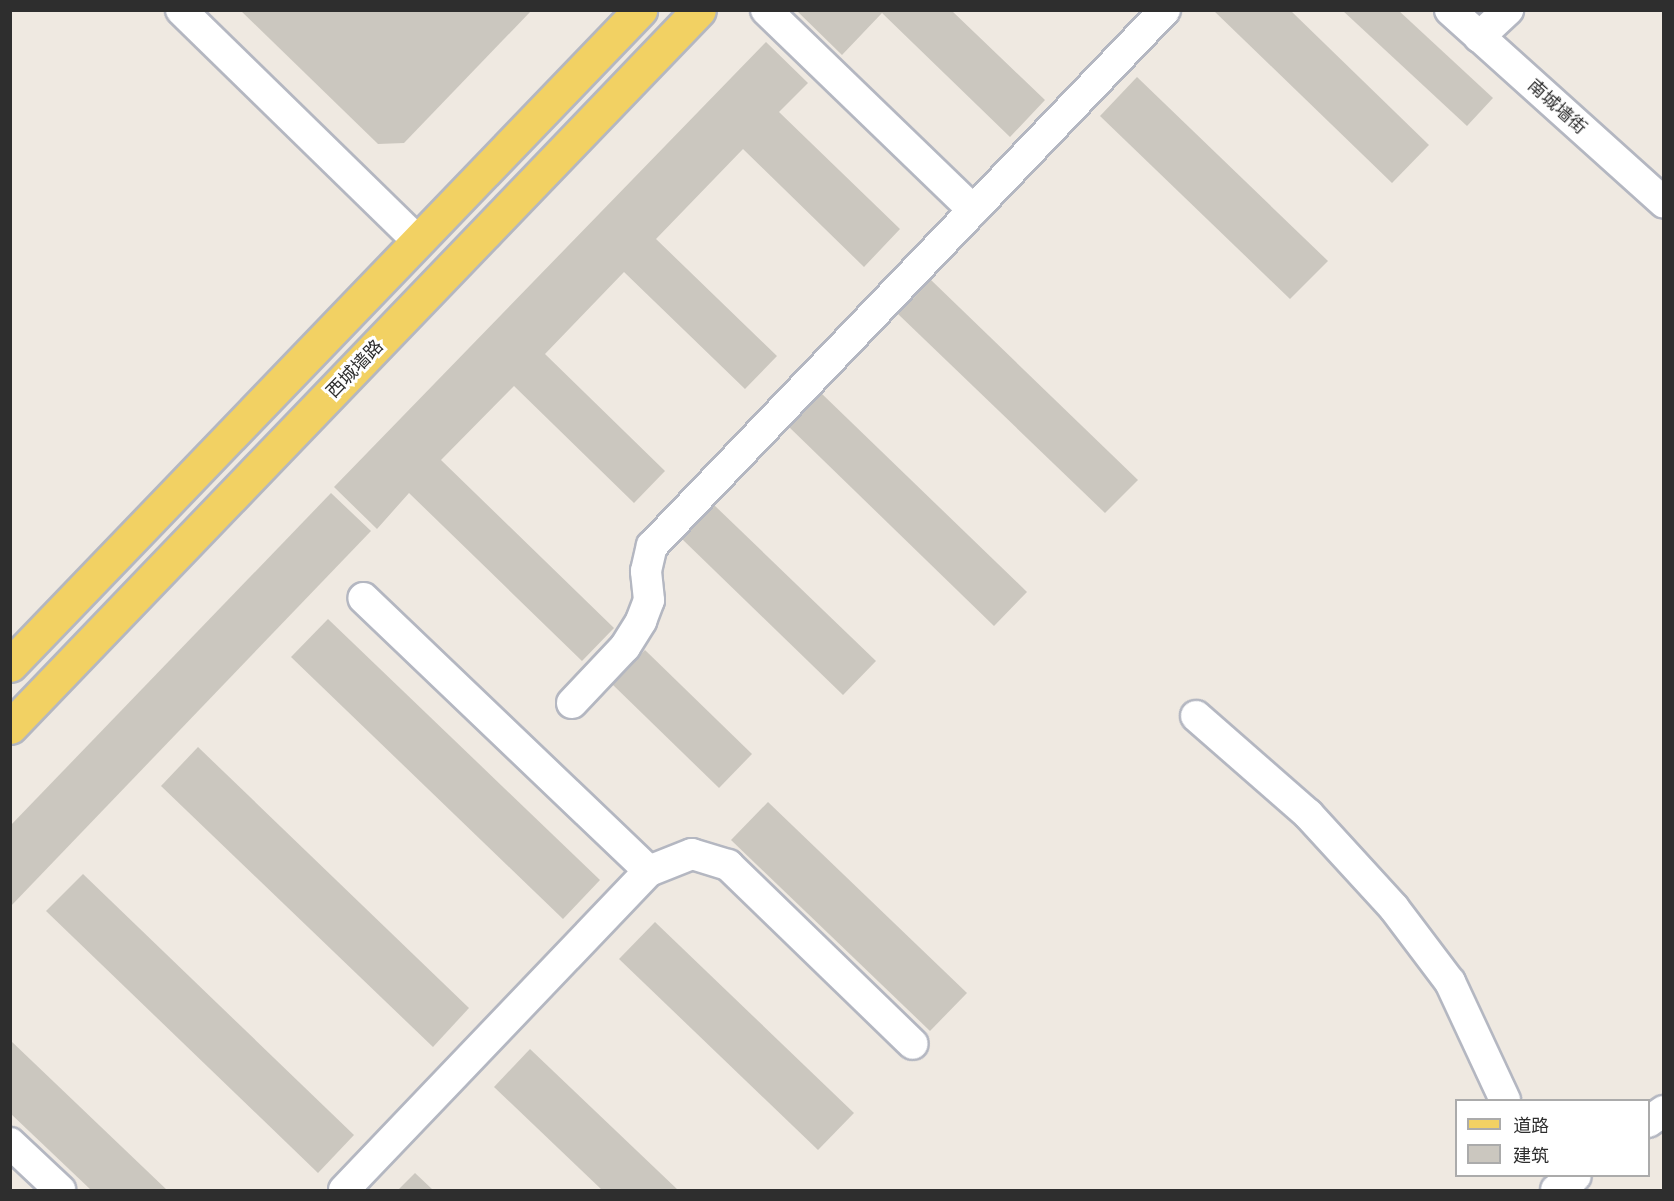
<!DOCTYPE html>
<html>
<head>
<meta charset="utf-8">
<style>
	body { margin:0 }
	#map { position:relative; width:1674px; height:1201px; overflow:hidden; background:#efe9e1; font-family:"Nunito Sans","Noto Sans SC",sans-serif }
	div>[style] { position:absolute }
	.building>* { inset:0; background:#cbc7bf }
	.roads { filter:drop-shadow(2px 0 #b4b7c1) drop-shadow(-2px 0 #b4b7c1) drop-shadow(0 2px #b4b7c1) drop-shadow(0 -2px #b4b7c1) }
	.minor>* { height:30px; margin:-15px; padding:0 15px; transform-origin:15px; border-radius:15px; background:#fff }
	.major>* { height:33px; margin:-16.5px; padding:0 16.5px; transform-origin:16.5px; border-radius:16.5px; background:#f2d163 }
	span { translate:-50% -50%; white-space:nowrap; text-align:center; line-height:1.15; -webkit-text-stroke:6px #fff; paint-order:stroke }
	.street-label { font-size:18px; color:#2e2e2e }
	.frame { position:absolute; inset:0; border:12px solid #2e2e2e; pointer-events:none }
	.legend { position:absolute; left:1455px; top:1099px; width:195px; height:78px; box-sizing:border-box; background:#fff; border:2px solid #ababab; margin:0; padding:8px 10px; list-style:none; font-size:18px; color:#2e2e2e }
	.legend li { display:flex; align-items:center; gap:12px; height:30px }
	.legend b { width:30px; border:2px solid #ababab }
</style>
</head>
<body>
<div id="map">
	<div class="building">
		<i style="clip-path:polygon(240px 10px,532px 10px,404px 143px,378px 144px)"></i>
		<i style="clip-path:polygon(796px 10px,951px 10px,1045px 100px,1010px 137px,882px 13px,842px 55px)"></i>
		<i style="clip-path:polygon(1213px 10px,1290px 10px,1429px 145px,1392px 183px)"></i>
		<i style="clip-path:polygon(1342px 10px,1398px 10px,1493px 98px,1467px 126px)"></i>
		<i style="clip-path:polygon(766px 42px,808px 83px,779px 112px,900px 229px,864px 267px,743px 149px,656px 239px,777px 356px,745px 389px,624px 272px,545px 354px,665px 471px,634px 503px,514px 386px,441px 460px,614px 628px,582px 661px,409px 493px,377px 529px,334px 487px)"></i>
		<i style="clip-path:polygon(1137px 77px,1328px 261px,1290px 299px,1100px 116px)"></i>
		<i style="clip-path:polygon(931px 280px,1138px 480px,1105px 513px,898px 314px)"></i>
		<i style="clip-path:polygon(820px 392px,1027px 592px,994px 626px,788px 426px)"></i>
		<i style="clip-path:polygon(331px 493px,371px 531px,10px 907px,10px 826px)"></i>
		<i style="clip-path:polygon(713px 504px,876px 661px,843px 695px,681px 538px)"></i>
		<i style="clip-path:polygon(328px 619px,600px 880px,563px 919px,291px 657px)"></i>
		<i style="clip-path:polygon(645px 650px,752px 754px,719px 788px,612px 684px)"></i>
		<i style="clip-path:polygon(198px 747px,469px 1008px,433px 1047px,161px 786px)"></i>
		<i style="clip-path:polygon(768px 802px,967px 993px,930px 1031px,731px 840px)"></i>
		<i style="clip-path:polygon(83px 874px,354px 1135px,318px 1173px,46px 911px)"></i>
		<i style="clip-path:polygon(655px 922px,854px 1113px,818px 1150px,619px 959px)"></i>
		<i style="clip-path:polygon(10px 1040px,167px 1190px,91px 1190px,10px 1113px)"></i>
		<i style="clip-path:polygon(530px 1049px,678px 1190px,602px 1190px,494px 1087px)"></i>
		<i style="clip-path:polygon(415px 1173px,433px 1190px,398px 1190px)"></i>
	</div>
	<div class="roads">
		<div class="minor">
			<i style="left:181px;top:10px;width:331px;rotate:44.3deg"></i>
			<i style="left:766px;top:10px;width:288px;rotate:44deg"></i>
			<i style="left:1450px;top:10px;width:288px;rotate:42deg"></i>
			<i style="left:1479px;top:37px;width:40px;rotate:-43deg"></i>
			<i style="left:572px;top:703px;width:77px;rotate:-46.6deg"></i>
			<i style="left:625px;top:647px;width:31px;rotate:-58deg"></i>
			<i style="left:641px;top:621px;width:22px;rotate:-69deg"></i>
			<i style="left:649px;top:600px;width:29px;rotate:-96deg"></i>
			<i style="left:646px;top:571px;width:26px;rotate:-77deg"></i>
			<i style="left:652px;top:546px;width:742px;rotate:-46.26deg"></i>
			<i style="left:1196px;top:716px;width:149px;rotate:41.2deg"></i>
			<i style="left:1308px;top:814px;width:127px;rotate:47.5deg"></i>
			<i style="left:1394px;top:908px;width:93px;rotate:52.9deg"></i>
			<i style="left:1450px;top:982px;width:130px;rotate:65deg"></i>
			<i style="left:649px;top:871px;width:46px;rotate:-21.6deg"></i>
			<i style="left:692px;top:854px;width:38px;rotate:17deg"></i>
			<i style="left:728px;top:865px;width:257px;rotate:44.1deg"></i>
			<i style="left:1648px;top:1122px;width:19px;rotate:-35deg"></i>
			<i style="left:10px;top:1143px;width:69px;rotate:43.2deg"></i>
			<i style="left:344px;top:1190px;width:441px;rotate:-46.3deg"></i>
			<i style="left:649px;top:871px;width:395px;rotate:-136.3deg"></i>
			<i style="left:1556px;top:1190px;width:24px;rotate:-35deg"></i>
		</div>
		<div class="major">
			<i style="left:10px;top:665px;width:909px;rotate:-46.11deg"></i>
			<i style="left:10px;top:727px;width:994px;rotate:-46.14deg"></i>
		</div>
	</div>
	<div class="street-label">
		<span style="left:1557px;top:107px;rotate:42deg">南城墙街</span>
		<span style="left:355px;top:369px;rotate:-46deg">西城墙路</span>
	</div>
	<div class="frame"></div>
	<ul class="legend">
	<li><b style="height:8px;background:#f2d163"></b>道路</li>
	<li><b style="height:16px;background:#cbc7bf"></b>建筑</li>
	</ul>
</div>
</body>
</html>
